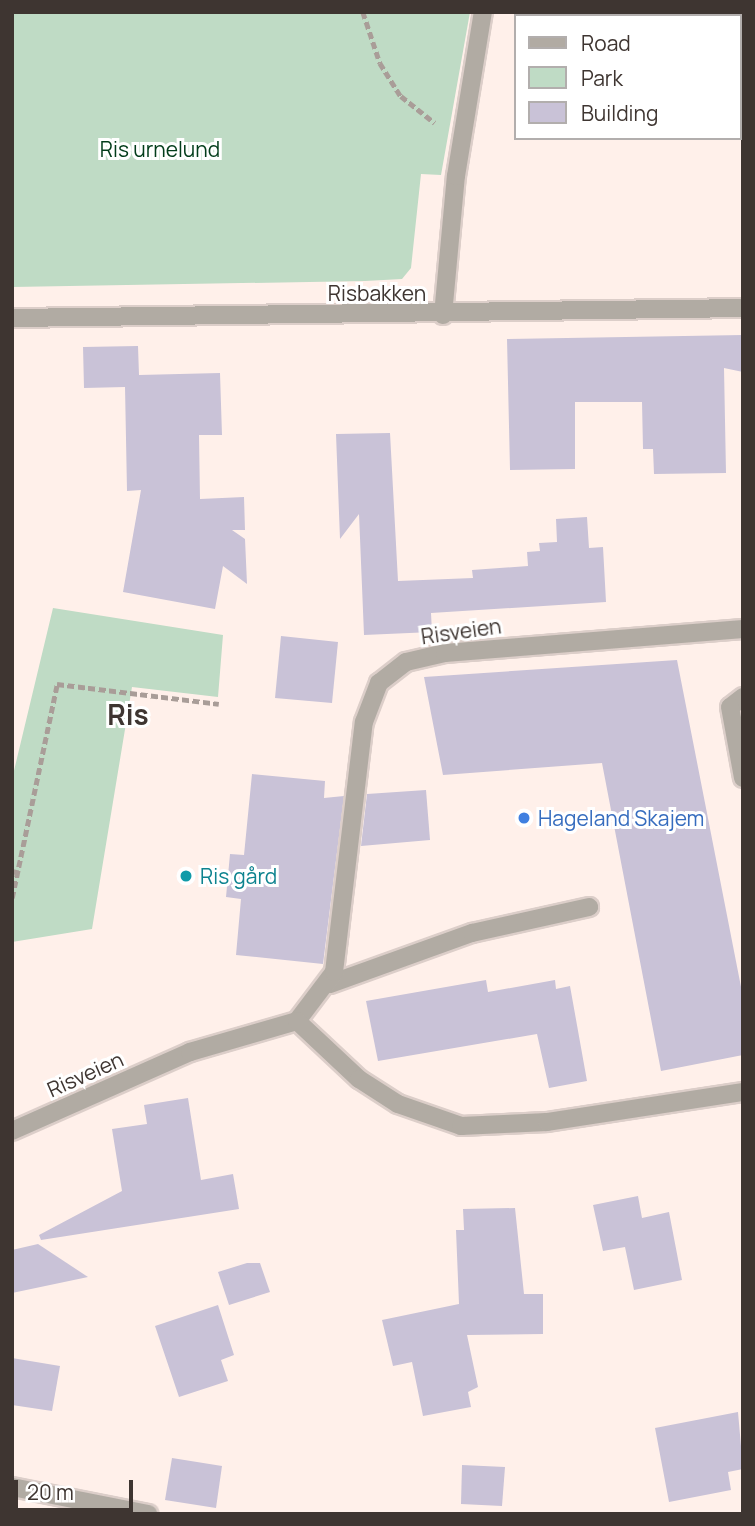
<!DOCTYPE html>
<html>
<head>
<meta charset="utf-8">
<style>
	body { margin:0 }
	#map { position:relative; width:755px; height:1526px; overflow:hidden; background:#fff0ea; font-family:Manrope,sans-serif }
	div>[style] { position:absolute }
	.green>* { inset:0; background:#bfdbc5 }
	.building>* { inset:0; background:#c9c2d7 }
	.path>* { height:4.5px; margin-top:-2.25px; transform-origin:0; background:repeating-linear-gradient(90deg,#a99d98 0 7px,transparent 0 10.5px) }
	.roads { filter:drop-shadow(2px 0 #dccec9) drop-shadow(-2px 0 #dccec9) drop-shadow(0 2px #dccec9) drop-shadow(0 -2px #dccec9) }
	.service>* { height:18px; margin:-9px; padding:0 9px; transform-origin:9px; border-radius:9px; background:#b1aba3 }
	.minor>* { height:18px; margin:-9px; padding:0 9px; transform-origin:9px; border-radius:9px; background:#b1aba3 }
	.dots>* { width:19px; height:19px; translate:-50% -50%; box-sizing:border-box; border:4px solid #fff; border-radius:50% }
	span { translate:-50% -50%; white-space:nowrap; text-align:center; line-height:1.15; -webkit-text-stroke:6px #fff; paint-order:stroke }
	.park-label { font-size:21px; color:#023c1a }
	.street-label { font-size:21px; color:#3e3531 }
	.shop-label { font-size:21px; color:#366cbe }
	.left { translate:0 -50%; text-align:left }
	.culture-label { font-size:21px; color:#0d838f }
	.district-label { font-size:28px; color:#3e3531; font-weight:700 }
	.frame { position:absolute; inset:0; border:14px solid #3e3531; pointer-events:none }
	.legend { position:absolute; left:514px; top:14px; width:228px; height:126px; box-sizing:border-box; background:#fff; border:2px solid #b2aead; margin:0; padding:9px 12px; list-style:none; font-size:21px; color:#3e3531 }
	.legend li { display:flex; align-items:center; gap:14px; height:35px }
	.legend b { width:35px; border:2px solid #b2aead }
	.scale { position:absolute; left:14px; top:1480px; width:119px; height:32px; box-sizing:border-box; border:4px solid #3e3531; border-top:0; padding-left:9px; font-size:21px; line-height:24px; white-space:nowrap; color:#3e3531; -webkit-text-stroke:5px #fff; paint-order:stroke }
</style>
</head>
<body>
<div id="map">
	<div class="green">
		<i style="clip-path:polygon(12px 12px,470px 12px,441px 175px,421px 174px,411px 268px,402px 279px,365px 281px,12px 287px)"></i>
		<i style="clip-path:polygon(680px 12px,743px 12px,743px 112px,739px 16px)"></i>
		<i style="clip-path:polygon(53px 608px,223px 635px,218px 697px,132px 687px,92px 929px,12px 942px,12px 779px)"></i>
	</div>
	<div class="building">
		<i style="clip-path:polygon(743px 335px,743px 372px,724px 368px,726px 473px,654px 474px,653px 449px,643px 449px,642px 402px,575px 402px,575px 469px,510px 470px,507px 339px)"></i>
		<i style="clip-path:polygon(138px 346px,139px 375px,220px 373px,222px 435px,199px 435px,200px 499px,244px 497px,245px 530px,232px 530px,245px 539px,247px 584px,223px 566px,215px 609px,123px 592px,141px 490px,127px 491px,125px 387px,84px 388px,83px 347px)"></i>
		<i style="clip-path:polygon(390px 433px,398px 581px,473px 578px,472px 570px,528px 566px,527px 552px,540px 551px,539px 543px,557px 542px,556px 519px,587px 517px,589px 548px,603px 547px,606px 602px,431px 613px,432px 632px,364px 635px,359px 514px,340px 539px,336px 434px)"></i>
		<i style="clip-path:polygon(281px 636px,338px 642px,332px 703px,275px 698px)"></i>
		<i style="clip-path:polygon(677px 660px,743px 997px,743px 1055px,661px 1071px,602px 763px,443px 775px,424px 677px)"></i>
		<i style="clip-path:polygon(252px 774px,325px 781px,324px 798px,344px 796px,323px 964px,236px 955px,241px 899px,226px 897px,230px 854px,244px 855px)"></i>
		<i style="clip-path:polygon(426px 790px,430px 840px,361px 846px,367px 794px)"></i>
		<i style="clip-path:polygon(486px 980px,488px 992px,555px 980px,556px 989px,570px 986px,587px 1081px,549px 1088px,537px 1034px,378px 1061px,366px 1001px)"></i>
		<i style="clip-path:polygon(188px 1098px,201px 1180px,233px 1174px,239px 1209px,41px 1240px,39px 1235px,122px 1191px,112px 1129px,147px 1124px,144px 1105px)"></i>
		<i style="clip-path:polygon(638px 1196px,642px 1218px,669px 1212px,682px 1280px,634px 1290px,625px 1247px,603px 1251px,593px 1205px)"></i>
		<i style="clip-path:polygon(515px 1208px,524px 1294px,543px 1294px,543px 1334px,467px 1335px,478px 1387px,468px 1392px,471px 1407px,423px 1416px,412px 1362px,393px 1366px,382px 1320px,459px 1304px,456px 1230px,464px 1230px,463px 1209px)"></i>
		<i style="clip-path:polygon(38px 1244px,88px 1277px,12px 1293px,12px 1250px)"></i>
		<i style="clip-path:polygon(247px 1263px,260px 1263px,270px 1292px,229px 1305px,218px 1272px)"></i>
		<i style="clip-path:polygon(218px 1305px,234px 1355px,221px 1360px,228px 1381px,179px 1397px,155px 1326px)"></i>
		<i style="clip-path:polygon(12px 1358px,60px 1366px,52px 1411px,12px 1405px)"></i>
		<i style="clip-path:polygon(738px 1412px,743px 1469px,728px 1472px,731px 1490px,669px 1502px,655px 1428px)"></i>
		<i style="clip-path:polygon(172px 1458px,222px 1466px,216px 1508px,165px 1500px)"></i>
		<i style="clip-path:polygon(462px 1465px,505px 1467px,502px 1506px,461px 1504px)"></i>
	</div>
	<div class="path">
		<i style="left:363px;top:12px;width:54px;rotate:71.6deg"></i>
		<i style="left:380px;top:63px;width:39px;rotate:58deg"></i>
		<i style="left:401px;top:96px;width:43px;rotate:38.5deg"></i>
		<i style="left:12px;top:871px;width:9px;rotate:13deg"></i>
		<i style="left:12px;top:898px;width:219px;rotate:-78.1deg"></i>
		<i style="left:57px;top:684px;width:163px;rotate:7deg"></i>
	</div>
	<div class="roads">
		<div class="service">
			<i style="left:443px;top:315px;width:140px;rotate:-84.7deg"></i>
			<i style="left:456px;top:176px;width:166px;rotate:-80.7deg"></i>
			<i style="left:743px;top:697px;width:16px;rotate:142deg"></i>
			<i style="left:730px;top:707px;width:72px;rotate:79.6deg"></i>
			<i style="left:330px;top:984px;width:151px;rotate:-19.8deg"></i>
			<i style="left:472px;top:933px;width:120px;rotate:-12.5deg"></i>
			<i style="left:297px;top:1021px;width:61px;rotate:-52.9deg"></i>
			<i style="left:334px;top:972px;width:252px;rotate:-83.2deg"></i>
			<i style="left:364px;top:722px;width:42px;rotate:-69deg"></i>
			<i style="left:379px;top:683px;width:34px;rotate:-38deg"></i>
			<i style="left:406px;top:662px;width:40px;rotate:-13deg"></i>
			<i style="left:445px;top:653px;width:299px;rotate:-4.6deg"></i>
		</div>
		<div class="minor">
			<i style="left:12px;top:318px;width:731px;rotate:-0.78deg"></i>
			<i style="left:12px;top:1131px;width:195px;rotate:-23.9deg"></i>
			<i style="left:190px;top:1052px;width:111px;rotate:-16.2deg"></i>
			<i style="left:297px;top:1021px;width:85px;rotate:43.1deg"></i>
			<i style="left:359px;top:1079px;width:46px;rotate:32.7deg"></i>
			<i style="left:398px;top:1104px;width:67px;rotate:19.2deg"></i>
			<i style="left:461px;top:1126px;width:86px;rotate:-2.7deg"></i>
			<i style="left:547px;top:1122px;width:198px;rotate:-8.7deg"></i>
			<i style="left:12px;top:1487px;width:139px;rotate:11.2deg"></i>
		</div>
	</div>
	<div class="dots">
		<i style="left:524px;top:818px;background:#3f7fe0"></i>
		<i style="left:186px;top:876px;background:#0f9aa8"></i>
	</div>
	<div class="park-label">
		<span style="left:160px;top:149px">Ris urnelund</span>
	</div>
	<div class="street-label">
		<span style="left:377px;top:293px">Risbakken</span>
		<span style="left:461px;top:631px;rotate:-8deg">Risveien</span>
		<span style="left:85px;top:1074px;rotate:-24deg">Risveien</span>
	</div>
	<div class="shop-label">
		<span class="left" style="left:538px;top:818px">Hageland Skajem</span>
	</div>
	<div class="culture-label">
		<span class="left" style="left:200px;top:876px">Ris gård</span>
	</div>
	<div class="district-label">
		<span style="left:128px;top:714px">Ris</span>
	</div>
	<div class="frame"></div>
	<ul class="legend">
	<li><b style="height:9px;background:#b1aba3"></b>Road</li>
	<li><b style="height:19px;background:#bfdbc5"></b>Park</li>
	<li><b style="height:19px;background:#c9c2d7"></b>Building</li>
	</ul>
	<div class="scale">20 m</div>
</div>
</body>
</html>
